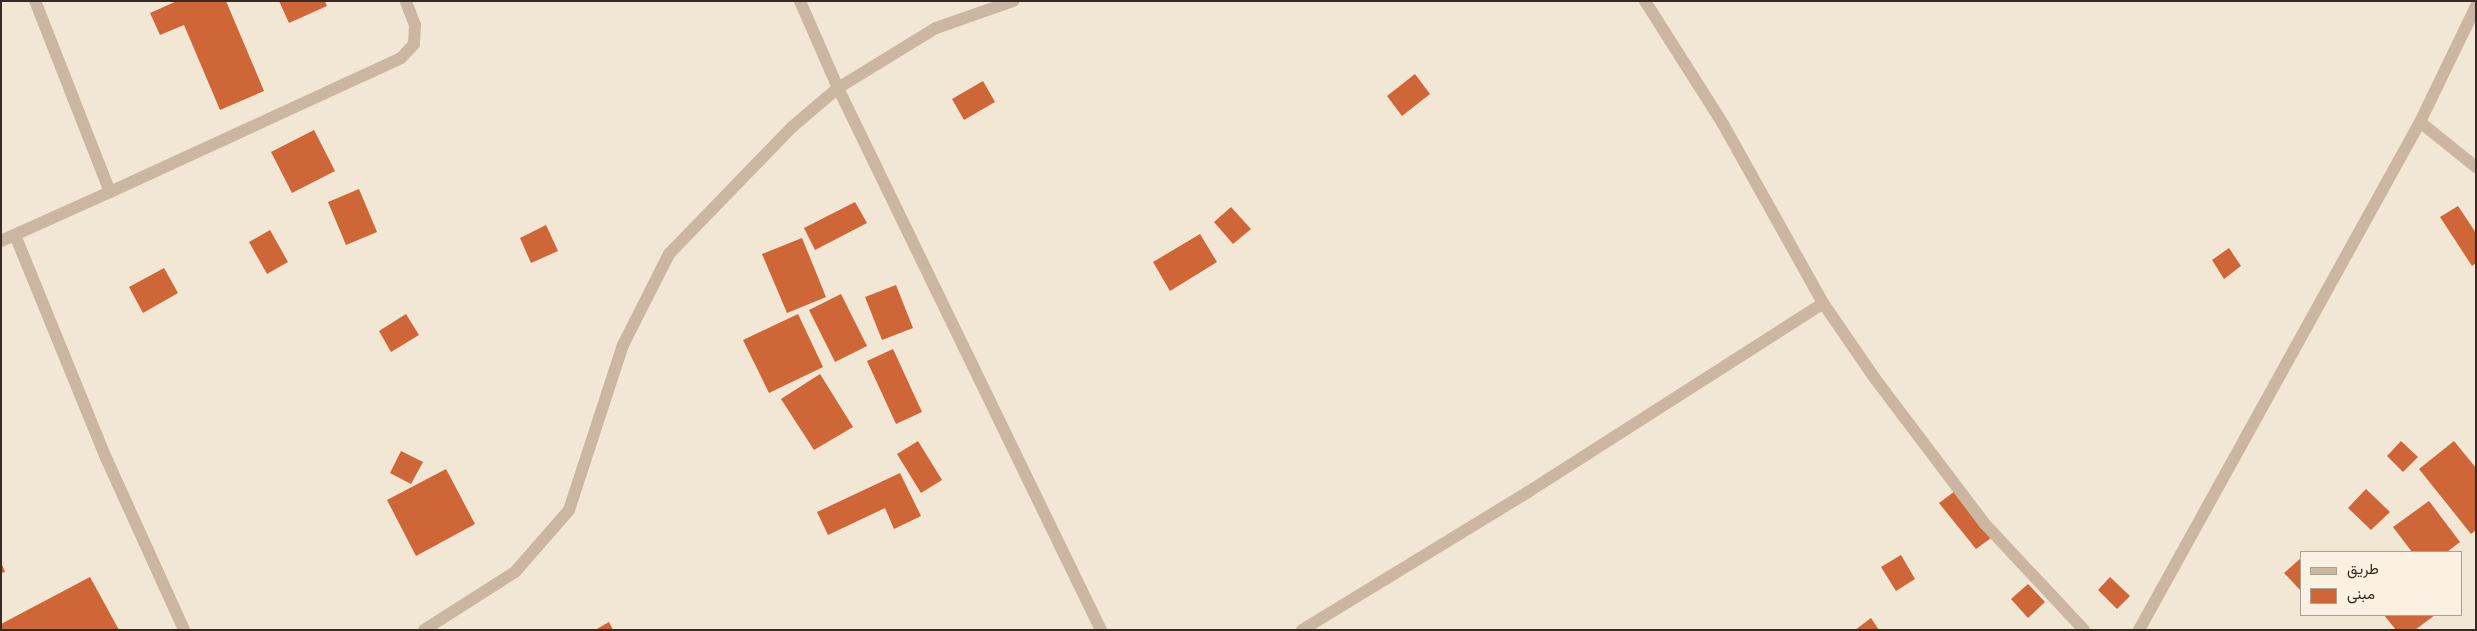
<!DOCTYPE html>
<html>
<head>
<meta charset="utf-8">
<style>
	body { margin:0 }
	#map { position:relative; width:2477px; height:631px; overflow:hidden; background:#f2e7d5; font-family:Montserrat,Vazirmatn,sans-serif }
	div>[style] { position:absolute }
	.building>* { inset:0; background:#cf6637 }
	.minor>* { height:12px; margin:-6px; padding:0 6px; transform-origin:6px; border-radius:6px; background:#cbb7a1 }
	span { translate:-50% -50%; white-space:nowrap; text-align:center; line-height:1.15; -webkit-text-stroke:4.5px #faf1e2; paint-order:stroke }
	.frame { position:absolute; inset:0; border:2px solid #352b24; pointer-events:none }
	.legend { position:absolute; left:2300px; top:551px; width:162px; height:65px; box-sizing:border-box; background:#faf1e2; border:1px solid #aba296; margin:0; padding:6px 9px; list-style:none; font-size:15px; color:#352b24 }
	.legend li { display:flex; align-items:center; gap:10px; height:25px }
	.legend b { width:25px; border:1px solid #aba296 }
</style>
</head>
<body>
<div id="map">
	<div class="building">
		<i style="clip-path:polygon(177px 1px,226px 1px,264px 91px,220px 110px,184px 25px,160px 35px,150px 13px)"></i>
		<i style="clip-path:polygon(279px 1px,325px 1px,327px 6px,289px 23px)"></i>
		<i style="clip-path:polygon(1415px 74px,1430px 94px,1402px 116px,1387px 96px)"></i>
		<i style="clip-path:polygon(983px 81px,995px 102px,964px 120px,952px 99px)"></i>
		<i style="clip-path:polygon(314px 130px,335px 171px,292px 193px,271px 152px)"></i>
		<i style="clip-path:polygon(359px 189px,377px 232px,346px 245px,328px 202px)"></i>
		<i style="clip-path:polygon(855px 202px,867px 223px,815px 250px,804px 228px)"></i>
		<i style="clip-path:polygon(2458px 206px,2476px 233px,2476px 263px,2472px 266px,2440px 217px)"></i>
		<i style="clip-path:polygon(1231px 207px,1251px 229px,1233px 244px,1214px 222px)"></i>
		<i style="clip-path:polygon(546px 225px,558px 251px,531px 263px,520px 238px)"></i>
		<i style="clip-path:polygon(270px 230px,288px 262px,267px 274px,249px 242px)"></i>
		<i style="clip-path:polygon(1200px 234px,1217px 262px,1170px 291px,1153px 262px)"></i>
		<i style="clip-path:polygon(802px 238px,826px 297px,787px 313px,762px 254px)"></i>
		<i style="clip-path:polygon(2229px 248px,2241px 266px,2224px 279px,2212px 260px)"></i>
		<i style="clip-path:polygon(164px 268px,178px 293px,143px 313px,129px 287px)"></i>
		<i style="clip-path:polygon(896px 285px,913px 328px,882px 340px,865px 297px)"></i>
		<i style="clip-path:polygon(841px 294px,867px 346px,835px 362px,809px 310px)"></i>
		<i style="clip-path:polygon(406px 314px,419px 335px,391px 352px,379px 331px)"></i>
		<i style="clip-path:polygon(798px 314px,823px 367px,769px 393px,743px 340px)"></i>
		<i style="clip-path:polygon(893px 349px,922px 412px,896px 424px,867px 361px)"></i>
		<i style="clip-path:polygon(820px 374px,853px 427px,814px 450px,781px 399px)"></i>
		<i style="clip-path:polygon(918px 441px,942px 480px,921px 493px,897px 454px)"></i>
		<i style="clip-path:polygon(2401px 441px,2418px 457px,2403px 472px,2387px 456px)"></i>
		<i style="clip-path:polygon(2454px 441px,2476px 468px,2476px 530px,2471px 534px,2419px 469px)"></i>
		<i style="clip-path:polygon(401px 451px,423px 462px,411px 484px,390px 473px)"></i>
		<i style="clip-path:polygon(446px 469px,475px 524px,416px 556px,387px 500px)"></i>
		<i style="clip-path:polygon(900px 473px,921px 516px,894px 529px,885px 508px,828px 535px,817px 512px)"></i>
		<i style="clip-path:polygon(2366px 489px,2390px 512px,2371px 530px,2348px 508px)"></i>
		<i style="clip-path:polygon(1955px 491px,1991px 538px,1976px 549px,1939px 503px)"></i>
		<i style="clip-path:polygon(2429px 501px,2460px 542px,2447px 552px,2412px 552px,2393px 527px)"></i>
		<i style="clip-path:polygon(1901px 555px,1915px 579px,1896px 591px,1881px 567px)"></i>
		<i style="clip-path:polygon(2301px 558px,2301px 591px,2284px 573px)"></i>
		<i style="clip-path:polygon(1px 562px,5px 572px,1px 573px)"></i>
		<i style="clip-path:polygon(90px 577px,119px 630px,1px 630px,1px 624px)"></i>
		<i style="clip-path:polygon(2110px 577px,2130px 596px,2117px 609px,2098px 590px)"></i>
		<i style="clip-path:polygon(2028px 584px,2045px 602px,2028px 618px,2011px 599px)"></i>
		<i style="clip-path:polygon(2384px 615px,2435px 615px,2415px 630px,2396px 630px)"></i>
		<i style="clip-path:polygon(1871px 618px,1879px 630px,1855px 630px)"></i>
		<i style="clip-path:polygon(609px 622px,613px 630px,595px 630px)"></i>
	</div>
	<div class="minor">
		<i style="left:800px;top:1px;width:95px;rotate:66.4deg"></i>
		<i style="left:838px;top:88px;width:602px;rotate:64.12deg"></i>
		<i style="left:1645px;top:1px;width:146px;rotate:57.6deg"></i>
		<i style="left:1723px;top:124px;width:205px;rotate:60.8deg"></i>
		<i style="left:1823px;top:303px;width:93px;rotate:55.5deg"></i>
		<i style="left:1876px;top:380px;width:179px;rotate:52.9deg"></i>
		<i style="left:1984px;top:523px;width:146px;rotate:46.9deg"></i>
		<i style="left:2420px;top:122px;width:72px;rotate:38.8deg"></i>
		<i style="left:110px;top:192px;width:320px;rotate:-24.7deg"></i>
		<i style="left:401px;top:58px;width:19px;rotate:-47deg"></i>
		<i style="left:414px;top:44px;width:19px;rotate:-87deg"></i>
		<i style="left:415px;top:25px;width:26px;rotate:-111deg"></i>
		<i style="left:15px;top:235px;width:243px;rotate:67.8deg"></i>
		<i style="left:107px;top:460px;width:187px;rotate:65.6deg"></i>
		<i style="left:1px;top:241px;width:120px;rotate:-24.2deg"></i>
		<i style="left:110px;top:192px;width:205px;rotate:-111.4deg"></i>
		<i style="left:424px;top:630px;width:108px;rotate:-32.5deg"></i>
		<i style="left:515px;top:572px;width:82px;rotate:-48.9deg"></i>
		<i style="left:569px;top:510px;width:174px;rotate:-71.9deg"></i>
		<i style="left:623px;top:345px;width:102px;rotate:-63.2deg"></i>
		<i style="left:669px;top:254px;width:177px;rotate:-45.9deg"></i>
		<i style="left:792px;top:127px;width:60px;rotate:-40.3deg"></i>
		<i style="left:838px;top:88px;width:115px;rotate:-31.5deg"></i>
		<i style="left:936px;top:28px;width:82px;rotate:-19.3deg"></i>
		<i style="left:1302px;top:630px;width:265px;rotate:-31.4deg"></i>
		<i style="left:1528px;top:492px;width:350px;rotate:-32.6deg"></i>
		<i style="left:2139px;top:630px;width:581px;rotate:-61.05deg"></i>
		<i style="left:2420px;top:122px;width:129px;rotate:-64.2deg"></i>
	</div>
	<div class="frame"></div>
	<ul class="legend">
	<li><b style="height:6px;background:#cbb7a1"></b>طريق</li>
	<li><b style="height:14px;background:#cf6637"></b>مبنى</li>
	</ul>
</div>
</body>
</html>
